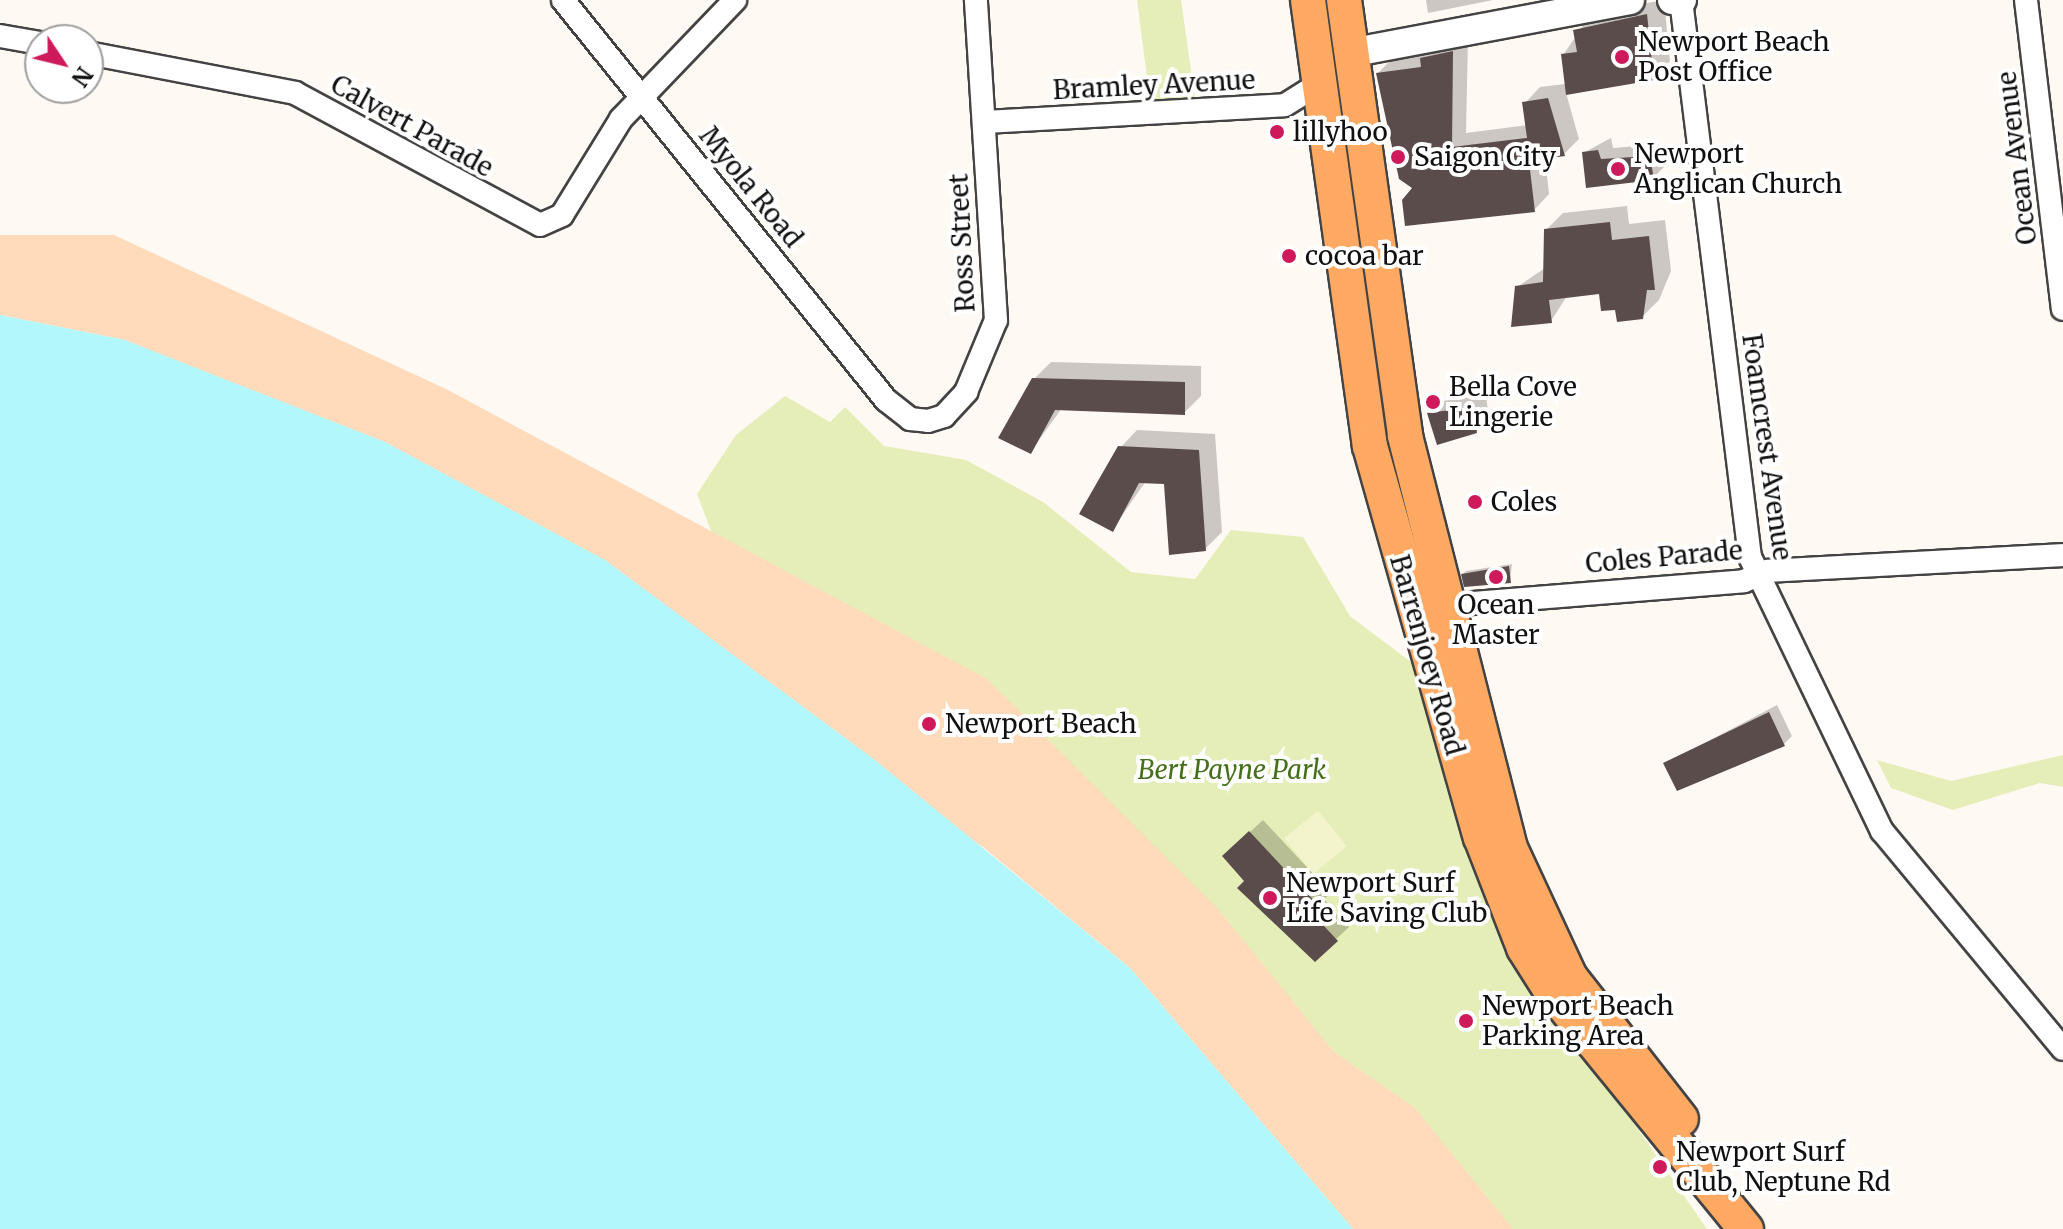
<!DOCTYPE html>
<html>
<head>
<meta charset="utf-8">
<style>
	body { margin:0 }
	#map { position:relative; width:2063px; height:1229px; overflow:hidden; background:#fff9f3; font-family:Merriweather,serif }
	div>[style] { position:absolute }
	.green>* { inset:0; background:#e5eeb8 }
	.sand>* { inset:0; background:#ffdbbb }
	.pitch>* { inset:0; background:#f3f4cb }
	.water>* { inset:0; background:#b2f7fc }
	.shadow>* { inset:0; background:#0003 }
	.building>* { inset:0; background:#5a4c4b }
	.roads { filter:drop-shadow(2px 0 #434343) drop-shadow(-2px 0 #434343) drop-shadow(0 2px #434343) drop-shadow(0 -2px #434343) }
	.minor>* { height:22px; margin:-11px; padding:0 11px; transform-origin:11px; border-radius:11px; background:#fff }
	.tertiary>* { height:28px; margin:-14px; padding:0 14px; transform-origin:14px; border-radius:14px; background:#fff }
	.primary>* { height:34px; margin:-17px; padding:0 17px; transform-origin:17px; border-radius:17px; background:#ffa963 }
	.dots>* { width:22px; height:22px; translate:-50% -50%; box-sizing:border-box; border:4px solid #fff; border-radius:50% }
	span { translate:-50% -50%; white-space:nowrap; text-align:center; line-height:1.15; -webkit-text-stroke:8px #fff; paint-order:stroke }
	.poi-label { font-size:26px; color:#101010 }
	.left { translate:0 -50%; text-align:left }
	.street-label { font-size:26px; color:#101010 }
	.park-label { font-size:26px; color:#466f19; font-style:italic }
	.north { position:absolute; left:24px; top:24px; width:80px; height:80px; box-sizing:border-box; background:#fff; border:2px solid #9f9f9f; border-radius:50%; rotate:125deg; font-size:22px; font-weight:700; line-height:32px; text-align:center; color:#101010 }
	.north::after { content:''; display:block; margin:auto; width:28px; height:36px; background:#ce1a5a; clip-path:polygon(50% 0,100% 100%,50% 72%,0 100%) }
</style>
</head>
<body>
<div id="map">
	<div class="green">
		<i style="clip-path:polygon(1137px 0,1181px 0,1195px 99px,1150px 101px)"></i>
		<i style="clip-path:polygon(785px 396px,830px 422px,845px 407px,884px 446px,966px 460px,1043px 502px,1131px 572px,1195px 579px,1231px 530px,1303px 537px,1350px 616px,1411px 662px,1527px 969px,1707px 1229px,1428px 1229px,751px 636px,697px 494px,736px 435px)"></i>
		<i style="clip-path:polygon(2063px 755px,2063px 787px,2040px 783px,1953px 810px,1891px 788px,1877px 760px,1951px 781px)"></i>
	</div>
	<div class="sand">
		<i style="clip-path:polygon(0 235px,114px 235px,446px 389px,987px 679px,1218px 909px,1334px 1052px,1415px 1108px,1513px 1229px,1353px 1229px,1130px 968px,983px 847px,211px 377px,125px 340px,0 315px)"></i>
	</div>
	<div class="pitch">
		<i style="clip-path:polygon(1318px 811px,1347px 846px,1313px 874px,1284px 838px)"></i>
	</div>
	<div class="water">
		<i style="clip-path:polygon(0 315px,125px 340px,385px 442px,605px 560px,875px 760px,1130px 968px,1353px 1229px,0 1229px)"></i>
	</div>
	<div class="shadow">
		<i style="clip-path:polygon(1426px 0,1493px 0,1428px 13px)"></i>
		<i style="clip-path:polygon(1664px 0,1670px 61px,1653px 78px,1566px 93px,1579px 139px,1564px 154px,1545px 157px,1549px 194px,1534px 210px,1415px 188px,1378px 73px,1393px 58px,1468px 37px,1466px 133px,1528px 125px,1525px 103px,1540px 87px,1566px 84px,1563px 55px,1592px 13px)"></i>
		<i style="clip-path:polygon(1611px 138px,1613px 148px,1662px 144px,1666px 165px,1653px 178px,1588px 186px,1585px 152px)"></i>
		<i style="clip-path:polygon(1627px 206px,1629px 224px,1665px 220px,1671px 271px,1659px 300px,1642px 317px,1601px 292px,1567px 296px,1551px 321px,1513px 325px,1517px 287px,1545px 268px,1546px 230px,1563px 213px)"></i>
		<i style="clip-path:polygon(1051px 362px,1201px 366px,1201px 396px,1184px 413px,1062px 408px,1031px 451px,1034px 379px)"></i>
		<i style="clip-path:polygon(1486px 395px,1489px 419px,1476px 432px,1430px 414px,1442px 401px)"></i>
		<i style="clip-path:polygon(1137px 430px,1215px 434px,1222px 532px,1205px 549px,1166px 483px,1146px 481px,1112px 530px,1120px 448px)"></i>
		<i style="clip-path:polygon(1512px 564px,1510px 581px,1463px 574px,1466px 571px)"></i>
		<i style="clip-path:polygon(1777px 705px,1792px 736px,1784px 744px,1665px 764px)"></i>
		<i style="clip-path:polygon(1263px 820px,1331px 893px,1324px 899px,1349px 927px,1315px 959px,1247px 881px,1237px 844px)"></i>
	</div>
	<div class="building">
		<i style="clip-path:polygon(1647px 14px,1654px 80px,1566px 95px,1561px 54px,1577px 52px,1573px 30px)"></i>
		<i style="clip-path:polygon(1453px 51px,1452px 147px,1527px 138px,1522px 102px,1548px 98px,1565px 156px,1529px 161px,1535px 212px,1405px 226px,1402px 200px,1412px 188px,1399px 179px,1376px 73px,1421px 67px,1420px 58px)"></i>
		<i style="clip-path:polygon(1598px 150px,1601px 159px,1650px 156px,1654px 180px,1586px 188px,1582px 152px)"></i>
		<i style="clip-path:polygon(1610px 222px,1612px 240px,1649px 236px,1655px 290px,1647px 290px,1643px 319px,1617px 322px,1615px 310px,1601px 311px,1599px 294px,1549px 300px,1552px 323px,1511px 327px,1515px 286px,1543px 282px,1544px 229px)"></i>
		<i style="clip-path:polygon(1032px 378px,1185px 382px,1185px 415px,1055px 410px,1031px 454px,998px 438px)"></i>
		<i style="clip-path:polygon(1474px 407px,1477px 433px,1437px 445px,1427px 413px)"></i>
		<i style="clip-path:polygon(1118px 446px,1199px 450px,1206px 551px,1169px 555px,1164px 484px,1139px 483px,1113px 532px,1079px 514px)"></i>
		<i style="clip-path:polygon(1509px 566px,1511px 583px,1464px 587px,1461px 574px)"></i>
		<i style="clip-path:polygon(1769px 712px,1785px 746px,1677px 791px,1663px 763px)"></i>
		<i style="clip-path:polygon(1249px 831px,1320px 907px,1312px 913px,1338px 941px,1315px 962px,1237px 888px,1244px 881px,1222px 856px)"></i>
	</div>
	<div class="roads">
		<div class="minor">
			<i style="left:563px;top:0;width:514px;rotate:51.08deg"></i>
			<i style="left:886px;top:400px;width:31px;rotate:38deg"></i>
			<i style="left:910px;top:419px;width:18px;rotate:6deg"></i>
			<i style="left:928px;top:421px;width:17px;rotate:-17deg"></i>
			<i style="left:944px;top:416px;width:33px;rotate:-47deg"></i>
			<i style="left:966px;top:392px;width:78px;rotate:-67.4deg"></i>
			<i style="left:996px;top:320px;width:321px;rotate:-93.6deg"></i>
			<i style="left:1681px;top:0;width:561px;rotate:82.94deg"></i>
			<i style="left:1750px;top:557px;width:304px;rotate:64.3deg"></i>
			<i style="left:1882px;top:831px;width:283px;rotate:50.3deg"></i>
			<i style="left:2026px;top:0;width:311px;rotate:83.2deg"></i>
			<i style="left:0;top:36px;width:41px;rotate:9.9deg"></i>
			<i style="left:88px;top:53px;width:211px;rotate:10.9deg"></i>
			<i style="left:295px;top:93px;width:278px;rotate:28.3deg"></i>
			<i style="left:540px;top:225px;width:24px;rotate:-24deg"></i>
			<i style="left:562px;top:215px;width:113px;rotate:-58.4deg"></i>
			<i style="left:621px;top:119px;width:165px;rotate:-46.2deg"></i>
			<i style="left:985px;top:122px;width:300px;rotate:-3.2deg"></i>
			<i style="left:1285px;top:105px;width:40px;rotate:-32deg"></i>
			<i style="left:1436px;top:606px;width:309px;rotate:-4.6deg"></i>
			<i style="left:1744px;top:581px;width:26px;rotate:-23deg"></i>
			<i style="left:1768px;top:571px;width:295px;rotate:-3.1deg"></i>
		</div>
		<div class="tertiary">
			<i style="left:1672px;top:0;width:10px"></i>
			<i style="left:1350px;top:53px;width:285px;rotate:-10.7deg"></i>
		</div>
		<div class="primary">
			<i style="left:1308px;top:0;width:450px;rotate:82.1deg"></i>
			<i style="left:1370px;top:446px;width:406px;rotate:74.2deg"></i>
			<i style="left:1481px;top:837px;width:119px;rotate:68.8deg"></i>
			<i style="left:1524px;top:948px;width:49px;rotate:57.6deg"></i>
			<i style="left:1550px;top:989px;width:310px;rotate:50.8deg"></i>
			<i style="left:1344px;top:0;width:440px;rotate:82deg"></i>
			<i style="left:1405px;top:436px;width:425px;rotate:75.7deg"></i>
			<i style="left:1510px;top:848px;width:142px;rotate:65.1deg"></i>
			<i style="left:1570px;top:977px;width:180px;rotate:52deg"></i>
		</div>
	</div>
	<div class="dots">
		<i style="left:1622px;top:57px;background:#ce1a5a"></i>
		<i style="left:1277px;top:132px;background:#ce1a5a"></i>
		<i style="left:1398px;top:157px;background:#ce1a5a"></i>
		<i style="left:1618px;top:169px;background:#ce1a5a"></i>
		<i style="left:1289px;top:256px;background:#ce1a5a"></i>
		<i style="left:1433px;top:402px;background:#ce1a5a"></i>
		<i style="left:1475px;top:502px;background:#ce1a5a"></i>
		<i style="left:1496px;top:577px;background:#ce1a5a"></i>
		<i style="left:929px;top:724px;background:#ce1a5a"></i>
		<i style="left:1270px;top:898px;background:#ce1a5a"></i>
		<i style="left:1466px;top:1021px;background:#ce1a5a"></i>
		<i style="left:1660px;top:1167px;background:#ce1a5a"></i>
	</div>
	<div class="poi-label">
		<span class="left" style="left:1638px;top:57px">Newport Beach<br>Post Office</span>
		<span class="left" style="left:1293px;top:132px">lillyhoo</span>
		<span class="left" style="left:1634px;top:169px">Newport<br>Anglican Church</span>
		<span class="left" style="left:1414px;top:157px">Saigon City</span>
		<span class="left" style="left:1305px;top:256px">cocoa bar</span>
		<span class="left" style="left:1449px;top:402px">Bella Cove<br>Lingerie</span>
		<span class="left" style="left:1491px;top:502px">Coles</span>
		<span style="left:1496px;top:620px">Ocean<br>Master</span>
		<span class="left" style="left:945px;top:724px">Newport Beach</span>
		<span class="left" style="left:1286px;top:898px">Newport Surf<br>Life Saving Club</span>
		<span class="left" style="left:1482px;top:1021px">Newport Beach<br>Parking Area</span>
		<span class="left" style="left:1676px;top:1167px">Newport Surf<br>Club, Neptune Rd</span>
	</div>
	<div class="street-label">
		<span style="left:1154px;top:85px;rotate:-3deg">Bramley Avenue</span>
		<span style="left:412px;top:126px;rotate:29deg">Calvert Parade</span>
		<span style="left:2017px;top:158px;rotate:-97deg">Ocean Avenue</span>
		<span style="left:751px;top:187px;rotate:51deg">Myola Road</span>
		<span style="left:962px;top:243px;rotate:-93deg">Ross Street</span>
		<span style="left:1767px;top:447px;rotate:82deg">Foamcrest Avenue</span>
		<span style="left:1664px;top:557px;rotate:-5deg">Coles Parade</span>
		<span style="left:1427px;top:655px;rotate:74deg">Barrenjoey Road</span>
	</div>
	<div class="park-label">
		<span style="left:1232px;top:770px">Bert Payne Park</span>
	</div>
	<div class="north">N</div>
</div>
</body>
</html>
